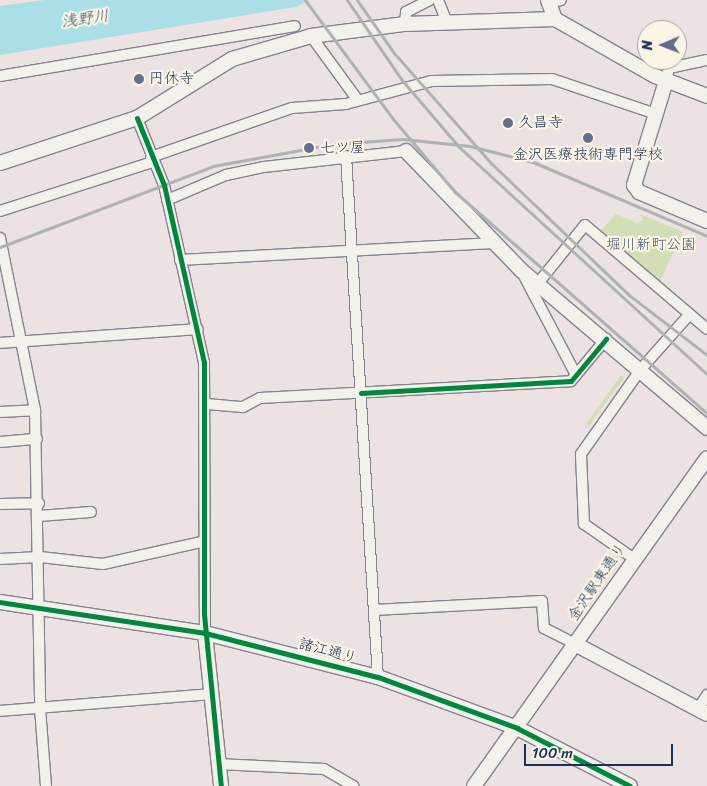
<!DOCTYPE html>
<html>
<head>
<meta charset="utf-8">
<style>
	body { margin:0 }
	#map { position:relative; width:707px; height:786px; overflow:hidden; background:#ece2e2; font-family:Sriracha,"Klee One",sans-serif }
	div>[style] { position:absolute }
	.green>* { inset:0; background:#d4deb6 }
	.water>* { inset:0; background:#aadfe6 }
	.roads { filter:drop-shadow(1px 0 #85848d) drop-shadow(-1px 0 #85848d) drop-shadow(0 1px #85848d) drop-shadow(0 -1px #85848d) }
	.street>* { height:10px; margin:-5px; padding:0 5px; transform-origin:5px; border-radius:5px; background:#f4f0ea }
	.secondary>* { height:14px; margin:-7px; padding:0 7px; transform-origin:7px; border-radius:7px; background:#f4f0ea }
	.rail>* { height:3px; margin:-1.5px; padding:0 1.5px; transform-origin:1.5px; border-radius:1.5px; background:#b0b1b3 }
	.cycleway>* { height:5px; margin:-2.5px; padding:0 2.5px; transform-origin:2.5px; border-radius:2.5px; background:#00873e }
	.dots>* { width:14px; height:14px; translate:-50% -50%; box-sizing:border-box; border:2px solid #fcf5e5; border-radius:50% }
	span { translate:-50% -50%; white-space:nowrap; text-align:center; line-height:1.15; -webkit-text-stroke:4.5px #fcf5e5; paint-order:stroke }
	.poi-label { font-size:15px; color:#1b2f5e }
	.left { translate:0 -50%; text-align:left }
	.park-label { font-size:15px; color:#445a6b }
	.street-label { font-size:15px; color:#1b2f5e }
	.water-label { font-size:16px; color:#32527a; font-style:italic }
	.north { position:absolute; left:637px; top:20px; width:50px; height:50px; box-sizing:border-box; background:#fcf5e5; border:1px solid #a2a6af; border-radius:50%; rotate:269deg; font-size:14px; font-weight:700; line-height:20px; text-align:center; color:#1b2f5e }
	.north::after { content:''; display:block; margin:auto; width:18px; height:22px; background:#646e8c; clip-path:polygon(50% 0,100% 100%,50% 72%,0 100%) }
	.scale { position:absolute; left:524px; top:744px; width:149px; height:22px; box-sizing:border-box; border:2px solid #1b2f5e; border-top:0; padding-left:6px; font-size:15px; line-height:18px; white-space:nowrap; color:#1b2f5e; -webkit-text-stroke:4px #fcf5e5; paint-order:stroke }
</style>
</head>
<body>
<div id="map">
	<div class="green">
		<i style="clip-path:polygon(616px 214px,637px 223px,643px 220px,640px 214px,683px 232px,659px 283px,600px 231px)"></i>
		<i style="clip-path:polygon(621px 375px,624px 378px,589px 426px,586px 424px)"></i>
	</div>
	<div class="water">
		<i style="clip-path:polygon(45px 0,309px 0,296px 7px,0 55px,0 6px)"></i>
	</div>
	<div class="roads">
		<div class="street">
			<i style="left:438px;top:0;width:24px;rotate:68deg"></i>
			<i style="left:549px;top:3px;width:12px;rotate:-14deg"></i>
			<i style="left:405px;top:24px;width:12px;rotate:-85deg"></i>
			<i style="left:406px;top:12px;width:27px;rotate:-27deg"></i>
			<i style="left:311px;top:36px;width:78px;rotate:53.9deg"></i>
			<i style="left:0;top:76px;width:299px;rotate:-9.6deg"></i>
			<i style="left:666px;top:81px;width:13px;rotate:-77deg"></i>
			<i style="left:669px;top:68px;width:39px;rotate:-12deg"></i>
			<i style="left:137px;top:118px;width:72px;rotate:68.1deg"></i>
			<i style="left:164px;top:185px;width:181px;rotate:77.3deg"></i>
			<i style="left:204px;top:362px;width:271px;rotate:89.8deg"></i>
			<i style="left:346px;top:156px;width:522px;rotate:86.49deg"></i>
			<i style="left:151px;top:157px;width:149px;rotate:-19.2deg"></i>
			<i style="left:292px;top:108px;width:54px;rotate:-4.2deg"></i>
			<i style="left:346px;top:104px;width:88px;rotate:-15.1deg"></i>
			<i style="left:431px;top:81px;width:121px;rotate:-0.9deg"></i>
			<i style="left:552px;top:79px;width:110px;rotate:18.6deg"></i>
			<i style="left:167px;top:200px;width:64px;rotate:-23deg"></i>
			<i style="left:226px;top:175px;width:39px;rotate:-12deg"></i>
			<i style="left:264px;top:167px;width:143px;rotate:-6.4deg"></i>
			<i style="left:0;top:211px;width:161px;rotate:-17.8deg"></i>
			<i style="left:0;top:238px;width:176px;rotate:78.5deg"></i>
			<i style="left:35px;top:410px;width:298px;rotate:89deg"></i>
			<i style="left:40px;top:708px;width:78px;rotate:85.6deg"></i>
			<i style="left:180px;top:260px;width:314px;rotate:-3.1deg"></i>
			<i style="left:523px;top:274px;width:114px;rotate:62.3deg"></i>
			<i style="left:539px;top:282px;width:73px;rotate:-51.1deg"></i>
			<i style="left:585px;top:225px;width:160px;rotate:40.4deg"></i>
			<i style="left:0;top:343px;width:198px;rotate:-4deg"></i>
			<i style="left:207px;top:404px;width:36px;rotate:5deg"></i>
			<i style="left:243px;top:407px;width:19px;rotate:-28deg"></i>
			<i style="left:260px;top:398px;width:311px;rotate:-3.1deg"></i>
			<i style="left:571px;top:381px;width:55px;rotate:-50.2deg"></i>
			<i style="left:0;top:412px;width:35px;rotate:-3deg"></i>
			<i style="left:0;top:442px;width:37px;rotate:-5deg"></i>
			<i style="left:0;top:504px;width:39px;rotate:-1deg"></i>
			<i style="left:39px;top:516px;width:52px;rotate:-4.4deg"></i>
			<i style="left:633px;top:558px;width:60px;rotate:-145.2deg"></i>
			<i style="left:584px;top:524px;width:70px;rotate:-92.5deg"></i>
			<i style="left:581px;top:454px;width:104px;rotate:-54.8deg"></i>
			<i style="left:641px;top:369px;width:71px;rotate:-48.4deg"></i>
			<i style="left:0;top:559px;width:40px;rotate:-2.9deg"></i>
			<i style="left:40px;top:557px;width:63px;rotate:6.3deg"></i>
			<i style="left:103px;top:564px;width:100px;rotate:-12.7deg"></i>
			<i style="left:374px;top:610px;width:168px;rotate:-3.1deg"></i>
			<i style="left:542px;top:601px;width:27px;rotate:86deg"></i>
			<i style="left:544px;top:628px;width:35px;rotate:27deg"></i>
			<i style="left:698px;top:709px;width:17px;rotate:-57deg"></i>
			<i style="left:0;top:711px;width:211px;rotate:-4.6deg"></i>
			<i style="left:217px;top:764px;width:107px;rotate:2.7deg"></i>
			<i style="left:324px;top:769px;width:34px;rotate:30deg"></i>
		</div>
		<div class="secondary">
			<i style="left:548px;top:0;width:20px;rotate:70deg"></i>
			<i style="left:666px;top:81px;width:109px;rotate:107.1deg"></i>
			<i style="left:634px;top:185px;width:9px;rotate:54deg"></i>
			<i style="left:639px;top:192px;width:74px;rotate:23.1deg"></i>
			<i style="left:406px;top:151px;width:165px;rotate:46deg"></i>
			<i style="left:521px;top:270px;width:244px;rotate:40.3deg"></i>
			<i style="left:0;top:163px;width:144px;rotate:-18.2deg"></i>
			<i style="left:137px;top:118px;width:112px;rotate:-31.8deg"></i>
			<i style="left:232px;top:59px;width:82px;rotate:-16.2deg"></i>
			<i style="left:311px;top:36px;width:95px;rotate:-7.3deg"></i>
			<i style="left:405px;top:24px;width:150px;rotate:-1.9deg"></i>
			<i style="left:555px;top:19px;width:115px;rotate:29.7deg"></i>
			<i style="left:655px;top:76px;width:56px;rotate:21deg"></i>
			<i style="left:0;top:602px;width:207px;rotate:8.6deg"></i>
			<i style="left:205px;top:633px;width:179px;rotate:14.3deg"></i>
			<i style="left:378px;top:677px;width:148px;rotate:20.1deg"></i>
			<i style="left:517px;top:728px;width:127px;rotate:27.2deg"></i>
			<i style="left:205px;top:633px;width:154px;rotate:84deg"></i>
			<i style="left:575px;top:644px;width:149px;rotate:27.9deg"></i>
			<i style="left:474px;top:786px;width:402px;rotate:-54.6deg"></i>
		</div>
	</div>
	<div class="rail">
		<i style="left:305px;top:0;width:148px;rotate:53.5deg"></i>
		<i style="left:393px;top:119px;width:96px;rotate:49.7deg"></i>
		<i style="left:455px;top:192px;width:335px;rotate:41.3deg"></i>
		<i style="left:347px;top:0;width:96px;rotate:55.6deg"></i>
		<i style="left:401px;top:79px;width:89px;rotate:49.5deg"></i>
		<i style="left:459px;top:147px;width:336px;rotate:42.5deg"></i>
		<i style="left:357px;top:0;width:65px;rotate:55.1deg"></i>
		<i style="left:394px;top:53px;width:148px;rotate:48.6deg"></i>
		<i style="left:492px;top:164px;width:190px;rotate:43.7deg"></i>
		<i style="left:629px;top:295px;width:98px;rotate:37.6deg"></i>
		<i style="left:0;top:247px;width:228px;rotate:-20.8deg"></i>
		<i style="left:213px;top:166px;width:122px;rotate:-10.4deg"></i>
		<i style="left:333px;top:144px;width:70px;rotate:-4.1deg"></i>
		<i style="left:403px;top:139px;width:67px;rotate:6deg"></i>
		<i style="left:470px;top:146px;width:65px;rotate:14.3deg"></i>
		<i style="left:533px;top:162px;width:189px;rotate:23deg"></i>
	</div>
	<div class="cycleway">
		<i style="left:137px;top:118px;width:72px;rotate:68.1deg"></i>
		<i style="left:164px;top:185px;width:181px;rotate:77.3deg"></i>
		<i style="left:204px;top:362px;width:252px;rotate:90deg"></i>
		<i style="left:204px;top:614px;width:173px;rotate:84.4deg"></i>
		<i style="left:361px;top:393px;width:210px;rotate:-3.3deg"></i>
		<i style="left:571px;top:381px;width:55px;rotate:-50.2deg"></i>
		<i style="left:0;top:602px;width:207px;rotate:8.6deg"></i>
		<i style="left:205px;top:633px;width:179px;rotate:14.3deg"></i>
		<i style="left:378px;top:677px;width:148px;rotate:20.1deg"></i>
		<i style="left:517px;top:728px;width:127px;rotate:27.2deg"></i>
	</div>
	<div class="dots">
		<i style="left:139px;top:79px;background:#646e8c"></i>
		<i style="left:508px;top:123px;background:#646e8c"></i>
		<i style="left:588px;top:138px;background:#646e8c"></i>
		<i style="left:309px;top:148px;background:#646e8c"></i>
	</div>
	<div class="poi-label">
		<span class="left" style="left:149px;top:79px">円休寺</span>
		<span class="left" style="left:518px;top:123px">久昌寺</span>
		<span class="left" style="left:320px;top:148px">七ツ屋</span>
		<span style="left:588px;top:155px">金沢医療技術専門学校</span>
	</div>
	<div class="park-label">
		<span style="left:651px;top:245px">堀川新町公園</span>
	</div>
	<div class="street-label">
		<span style="left:597px;top:582px;rotate:-56deg">金沢駅東通り</span>
		<span style="left:328px;top:651px;rotate:15deg">諸江通り</span>
	</div>
	<div class="water-label">
		<span style="left:85px;top:19px;rotate:-8deg">浅野川</span>
	</div>
	<div class="north">N</div>
	<div class="scale">100 m</div>
</div>
</body>
</html>
